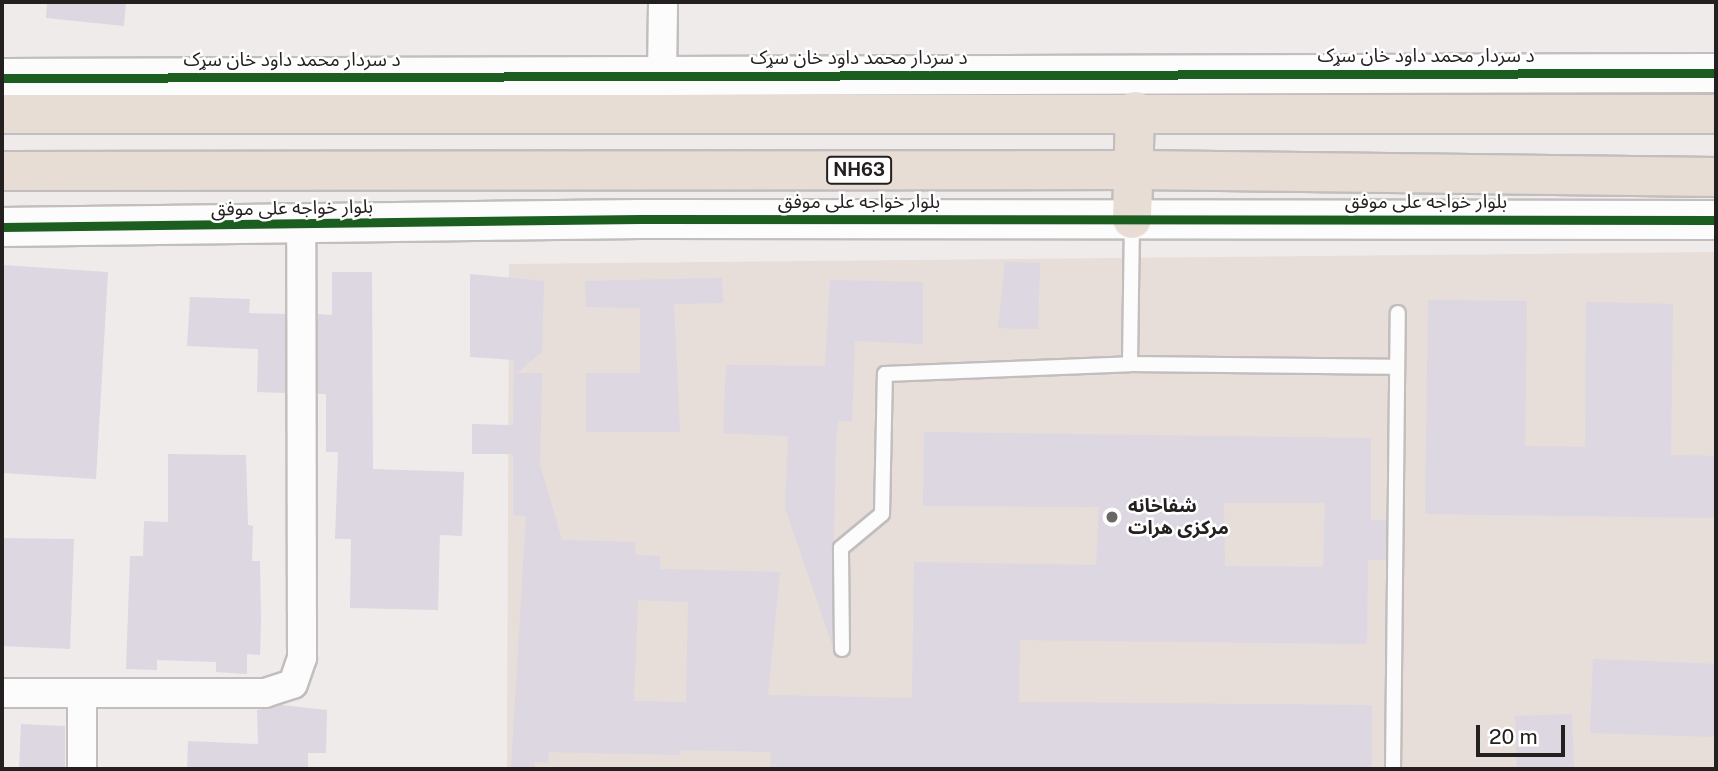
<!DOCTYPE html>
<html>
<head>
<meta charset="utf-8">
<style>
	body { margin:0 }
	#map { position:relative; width:1718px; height:771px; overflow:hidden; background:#efebea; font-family:"Public Sans","Noto Sans Arabic",sans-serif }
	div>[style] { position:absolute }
	.built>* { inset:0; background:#e7ddd9 }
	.building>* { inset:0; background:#dcd7e0 }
	.roads { filter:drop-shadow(2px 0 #c1bebd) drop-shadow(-2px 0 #c1bebd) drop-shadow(0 2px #c1bebd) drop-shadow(0 -2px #c1bebd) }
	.lane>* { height:14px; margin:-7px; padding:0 7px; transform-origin:7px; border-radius:7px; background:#fdfcfc }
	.street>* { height:28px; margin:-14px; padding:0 14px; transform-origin:14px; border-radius:14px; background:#fdfcfc }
	.secondary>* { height:38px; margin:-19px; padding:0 19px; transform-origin:19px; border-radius:19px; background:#fdfcfc }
	.highway>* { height:38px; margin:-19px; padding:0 19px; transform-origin:19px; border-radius:19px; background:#e7ddd5 }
	.cycleway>* { height:9px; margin:-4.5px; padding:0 4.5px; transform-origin:4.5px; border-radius:4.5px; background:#1b5e20 }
	.dots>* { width:19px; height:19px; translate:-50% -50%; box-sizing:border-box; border:4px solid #fff; border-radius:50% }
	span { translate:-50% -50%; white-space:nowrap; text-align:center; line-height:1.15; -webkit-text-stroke:5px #fff; paint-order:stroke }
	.shield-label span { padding:2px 5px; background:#fff; border:2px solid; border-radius:5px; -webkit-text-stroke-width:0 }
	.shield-label { font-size:18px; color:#23201f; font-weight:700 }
	.street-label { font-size:19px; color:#23201f }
	.poi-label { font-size:19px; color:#23201f; font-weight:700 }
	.left { translate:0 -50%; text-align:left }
	.frame { position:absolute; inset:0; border:4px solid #23201f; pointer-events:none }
	.scale { position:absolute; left:1476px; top:725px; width:89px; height:32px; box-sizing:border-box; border:4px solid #23201f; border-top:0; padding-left:9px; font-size:21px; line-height:24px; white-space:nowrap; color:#23201f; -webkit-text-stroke:5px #fff; paint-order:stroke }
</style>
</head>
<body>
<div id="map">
	<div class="built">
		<i style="clip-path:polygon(1716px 252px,1716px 769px,507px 769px,509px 264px)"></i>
	</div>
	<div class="building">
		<i style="clip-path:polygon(47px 2px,126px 2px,124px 26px,46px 18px)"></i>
		<i style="clip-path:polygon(1005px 262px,1040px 263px,1038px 329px,998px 328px)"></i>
		<i style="clip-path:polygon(2px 265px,108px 272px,96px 479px,2px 473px)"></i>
		<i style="clip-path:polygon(332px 272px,372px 272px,373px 469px,464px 472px,462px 536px,440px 535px,438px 610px,350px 608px,351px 539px,335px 539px,338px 452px,326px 452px,326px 394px,318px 394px,318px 314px,332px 315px)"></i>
		<i style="clip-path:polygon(evenodd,470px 274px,544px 281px,542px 352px,517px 373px,542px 373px,540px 465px,562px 540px,636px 542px,635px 555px,660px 556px,660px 569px,780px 572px,768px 695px,912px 698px,914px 562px,1096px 565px,1099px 507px,923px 506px,924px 432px,1371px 438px,1371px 520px,1386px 520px,1386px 560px,1368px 560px,1367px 644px,1020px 640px,1019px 702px,1372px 705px,1372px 769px,770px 769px,771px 752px,680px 750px,680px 755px,549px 752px,548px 763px,535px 762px,535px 769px,511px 769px,526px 516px,513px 515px,513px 454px,472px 454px,472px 424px,513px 425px,514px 360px,470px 357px,470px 274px,1224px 503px,1325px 503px,1323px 567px,1225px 566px,1224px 503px,470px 274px,638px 600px,688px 602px,686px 702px,634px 701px,638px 600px)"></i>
		<i style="clip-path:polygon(722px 278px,723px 303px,674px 304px,680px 432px,586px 432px,586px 373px,640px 373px,640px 308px,586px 307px,585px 281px)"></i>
		<i style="clip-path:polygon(830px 280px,923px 282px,923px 344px,855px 341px,852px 421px,839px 421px,836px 437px,832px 644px,785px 508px,788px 436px,723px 433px,726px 365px,825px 366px)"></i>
		<i style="clip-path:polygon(190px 297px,250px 299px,249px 313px,285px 314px,285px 393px,257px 392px,258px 349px,187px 346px)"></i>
		<i style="clip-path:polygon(1428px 300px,1527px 301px,1525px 446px,1585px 447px,1586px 302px,1673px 304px,1671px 455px,1716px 456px,1716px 518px,1425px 514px)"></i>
		<i style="clip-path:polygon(168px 454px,246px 455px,248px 525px,253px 526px,252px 561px,260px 561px,261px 620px,260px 655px,247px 654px,247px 674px,216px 672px,216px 662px,157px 660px,157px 670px,126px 669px,130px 556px,143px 556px,144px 521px,168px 522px)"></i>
		<i style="clip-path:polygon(2px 538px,74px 539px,70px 649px,2px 646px)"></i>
		<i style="clip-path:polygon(1593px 659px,1716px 664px,1716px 737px,1590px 733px)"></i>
		<i style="clip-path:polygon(281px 705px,327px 710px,326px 753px,308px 753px,308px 769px,187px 769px,188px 741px,258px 744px,257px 710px)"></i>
		<i style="clip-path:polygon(1572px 714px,1574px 769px,1517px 769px,1515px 716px)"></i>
		<i style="clip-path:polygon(21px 724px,65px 726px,65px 769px,19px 769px)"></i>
	</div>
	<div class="roads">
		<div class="lane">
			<i style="left:1130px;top:364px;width:142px;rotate:-89.2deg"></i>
			<i style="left:842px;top:649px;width:101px;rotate:-90.6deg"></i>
			<i style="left:841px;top:548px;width:53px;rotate:-39.7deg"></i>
			<i style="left:882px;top:514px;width:140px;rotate:-88.8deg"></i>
			<i style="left:885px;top:374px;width:245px;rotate:-2.3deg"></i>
			<i style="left:1130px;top:364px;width:267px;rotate:0.6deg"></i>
			<i style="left:1393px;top:769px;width:456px;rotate:-89.4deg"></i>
		</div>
		<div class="street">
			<i style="left:662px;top:76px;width:74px;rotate:-89.2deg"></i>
			<i style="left:2px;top:693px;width:263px"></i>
			<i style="left:265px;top:693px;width:29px;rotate:-18deg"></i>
			<i style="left:293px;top:684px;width:28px;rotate:-71deg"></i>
			<i style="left:302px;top:658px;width:432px;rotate:-90.1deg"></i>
			<i style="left:82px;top:769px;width:76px;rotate:-90deg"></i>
		</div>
		<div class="secondary">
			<i style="left:2px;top:78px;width:1714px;rotate:-0.17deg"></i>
			<i style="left:2px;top:227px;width:639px;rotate:-0.72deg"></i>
			<i style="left:641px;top:219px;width:1075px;rotate:0.05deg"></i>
		</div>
		<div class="highway">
			<i style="left:2px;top:114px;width:1714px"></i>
			<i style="left:2px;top:171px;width:1133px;rotate:-0.05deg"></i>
			<i style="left:1135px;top:170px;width:581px;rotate:0.69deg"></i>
			<i style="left:1132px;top:219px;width:108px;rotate:-88.4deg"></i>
		</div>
	</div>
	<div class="cycleway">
		<i style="left:2px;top:78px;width:1714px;rotate:-0.17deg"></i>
		<i style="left:2px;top:227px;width:639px;rotate:-0.72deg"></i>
		<i style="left:641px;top:219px;width:1075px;rotate:0.05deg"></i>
	</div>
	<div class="dots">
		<i style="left:1112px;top:517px;background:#6a6766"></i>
	</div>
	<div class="shield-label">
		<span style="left:859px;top:170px">NH63</span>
	</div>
	<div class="street-label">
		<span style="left:1426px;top:56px">د سردار محمد داود خان سړک</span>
		<span style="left:859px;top:58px">د سردار محمد داود خان سړک</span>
		<span style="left:292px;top:60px">د سردار محمد داود خان سړک</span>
		<span style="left:859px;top:202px">بلوار خواجه علی موفق</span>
		<span style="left:1426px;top:202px">بلوار خواجه علی موفق</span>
		<span style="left:292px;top:208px;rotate:-1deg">بلوار خواجه علی موفق</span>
	</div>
	<div class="poi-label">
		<span class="left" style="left:1128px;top:517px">شفاخانه<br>مرکزی هرات</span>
	</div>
	<div class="frame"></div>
	<div class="scale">20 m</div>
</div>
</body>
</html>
